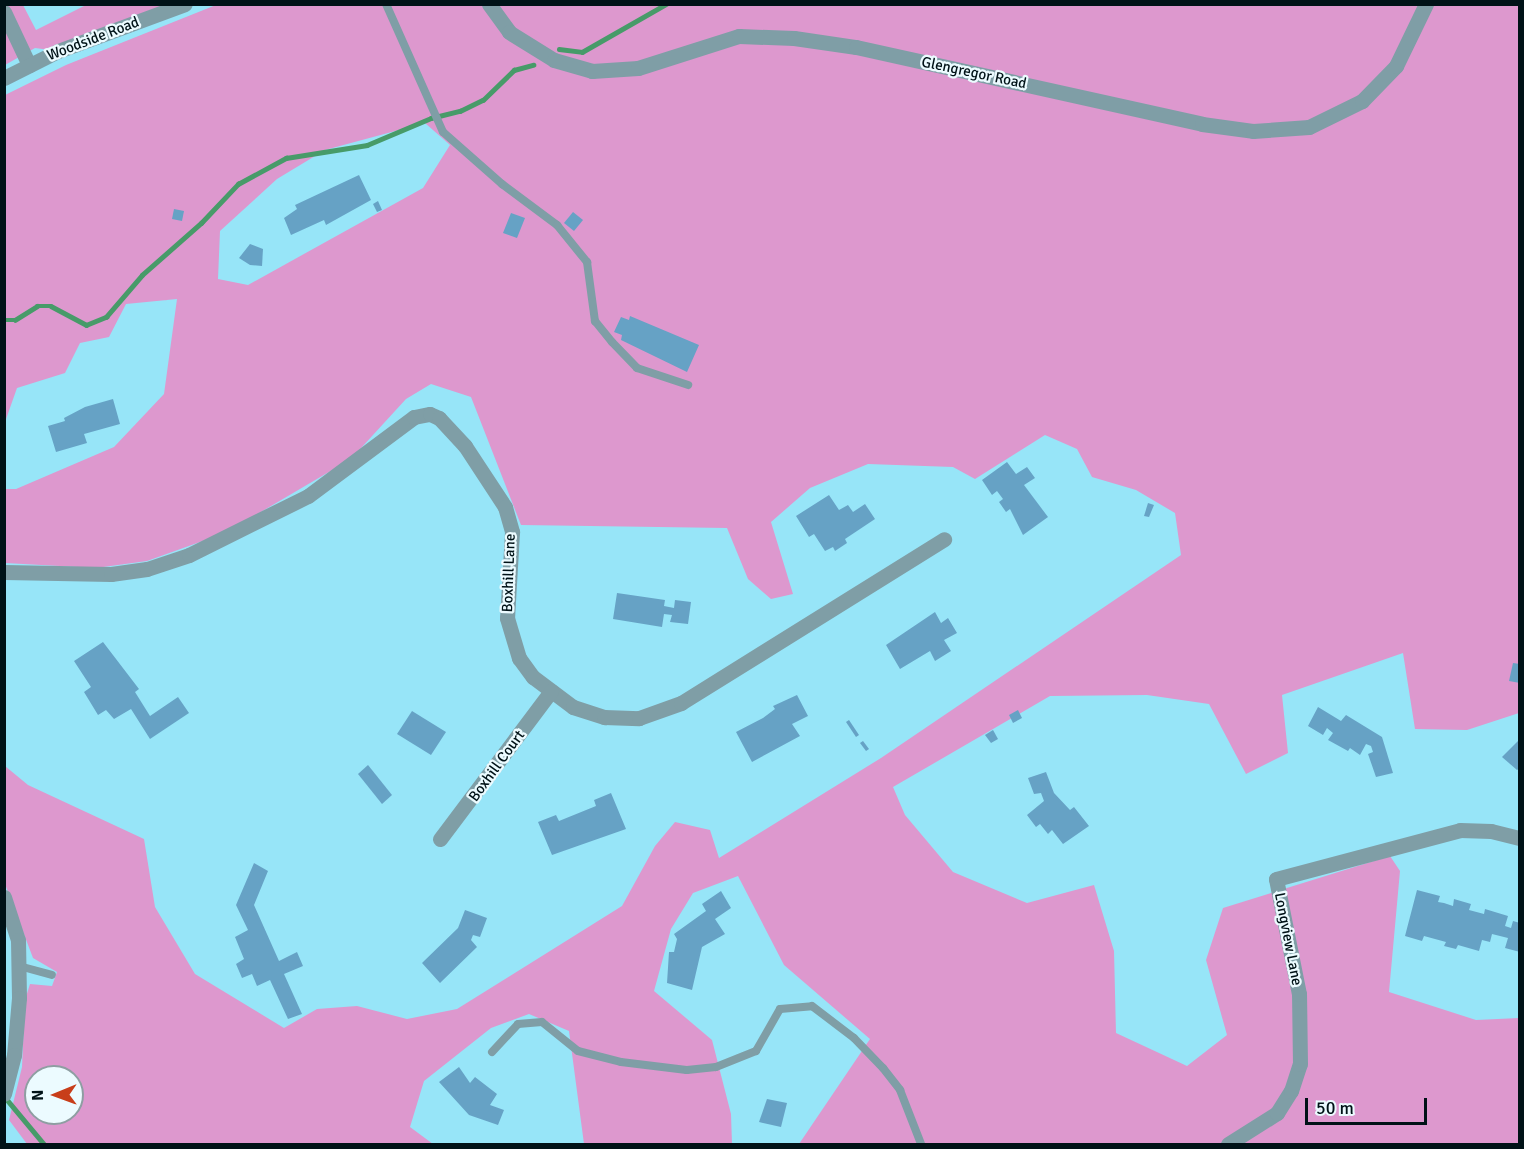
<!DOCTYPE html>
<html>
<head>
<meta charset="utf-8">
<style>
	body { margin:0 }
	#map { position:relative; width:1524px; height:1149px; overflow:hidden; background:#97e5f8; font-family:Signika,sans-serif }
	div>[style] { position:absolute }
	.green>* { inset:0; background:#dd98ce }
	.stream>* { height:4.5px; margin:-2.25px; padding:0 2.25px; transform-origin:2.25px; border-radius:2.25px; background:#479b69 }
	.building>* { inset:0; background:#66a2c5 }
	.service>* { height:8px; margin:-4px; padding:0 4px; transform-origin:4px; border-radius:4px; background:#7f9ea6 }
	.minor>* { height:15px; margin:-7.5px; padding:0 7.5px; transform-origin:7.5px; border-radius:7.5px; background:#7f9ea6 }
	span { translate:-50% -50%; white-space:nowrap; text-align:center; line-height:1.15; -webkit-text-stroke:4.5px #ecfbff; paint-order:stroke }
	.street-label { font-size:15px; color:#001217 }
	.frame { position:absolute; inset:0; border:6px solid #001217; pointer-events:none }
	.north { position:absolute; left:24px; top:1065px; width:60px; height:60px; box-sizing:border-box; background:#ecfbff; border:2px solid #8e9ea2; border-radius:50%; rotate:269deg; font-size:16px; font-weight:700; line-height:24px; text-align:center; color:#001217 }
	.north::after { content:''; display:block; margin:auto; width:21px; height:27px; background:#c83e1a; clip-path:polygon(50% 0,100% 100%,50% 72%,0 100%) }
	.scale { position:absolute; left:1305px; top:1098px; width:122px; height:27px; box-sizing:border-box; border:3px solid #001217; border-top:0; padding-left:8px; font-size:18px; line-height:21px; white-space:nowrap; color:#001217; -webkit-text-stroke:4px #ecfbff; paint-order:stroke }
</style>
</head>
<body>
<div id="map">
	<div class="green">
		<i style="clip-path:polygon(5px 5px,23px 5px,36px 30px,86px 5px,164px 5px,58px 51px,35px 48px,5px 65px)"></i>
		<i style="clip-path:polygon(evenodd,216px 5px,1519px 5px,1519px 713px,1467px 730px,1415px 729px,1403px 653px,1282px 695px,1288px 753px,1246px 774px,1209px 704px,1147px 695px,1050px 696px,893px 787px,905px 815px,953px 872px,1027px 903px,1094px 885px,1114px 951px,1116px 1033px,1187px 1066px,1227px 1035px,1206px 960px,1223px 908px,1390px 856px,1400px 871px,1389px 992px,1476px 1020px,1519px 1018px,1519px 1144px,799px 1144px,870px 1039px,784px 965px,738px 876px,693px 893px,671px 929px,654px 991px,712px 1040px,731px 1114px,732px 1144px,584px 1144px,569px 1031px,529px 1014px,491px 1028px,424px 1081px,410px 1127px,433px 1144px,27px 1144px,9px 1120px,22px 1067px,25px 1000px,30px 984px,52px 986px,57px 972px,33px 958px,5px 884px,5px 766px,28px 785px,144px 839px,155px 907px,195px 974px,284px 1028px,317px 1009px,357px 1006px,407px 1019px,457px 1009px,622px 906px,655px 846px,675px 822px,710px 830px,719px 858px,881px 758px,1181px 555px,1175px 513px,1136px 490px,1092px 477px,1077px 449px,1045px 435px,975px 479px,953px 467px,868px 464px,810px 488px,771px 522px,793px 594px,771px 599px,748px 579px,727px 528px,521px 525px,471px 397px,431px 384px,406px 399px,351px 459px,225px 533px,147px 561px,96px 568px,5px 563px,5px 489px,16px 489px,114px 447px,164px 394px,177px 299px,126px 304px,109px 337px,80px 343px,65px 373px,17px 388px,5px 422px,5px 95px,66px 65px,216px 5px,425px 123px,450px 145px,423px 188px,248px 285px,218px 279px,220px 231px,277px 179px,325px 150px,425px 123px,216px 5px,36px 1077px,72px 1077px,72px 1113px,36px 1113px,36px 1077px)"></i>
	</div>
	<div class="stream">
		<i style="left:559px;top:49px;width:23px;rotate:7deg"></i>
		<i style="left:582px;top:52px;width:97px;rotate:-29.7deg"></i>
		<i style="left:4px;top:320px;width:11px"></i>
		<i style="left:15px;top:320px;width:26px;rotate:-32deg"></i>
		<i style="left:37px;top:306px;width:14px"></i>
		<i style="left:51px;top:306px;width:40px;rotate:28deg"></i>
		<i style="left:86px;top:325px;width:22px;rotate:-22deg"></i>
		<i style="left:106px;top:317px;width:55px;rotate:-49.4deg"></i>
		<i style="left:142px;top:275px;width:79px;rotate:-41.4deg"></i>
		<i style="left:201px;top:223px;width:54px;rotate:-46.5deg"></i>
		<i style="left:238px;top:184px;width:55px;rotate:-28.4deg"></i>
		<i style="left:286px;top:158px;width:82px;rotate:-9.1deg"></i>
		<i style="left:367px;top:145px;width:69px;rotate:-22.9deg"></i>
		<i style="left:431px;top:118px;width:30px;rotate:-14deg"></i>
		<i style="left:460px;top:111px;width:25px;rotate:-26deg"></i>
		<i style="left:483px;top:100px;width:43px;rotate:-44.1deg"></i>
		<i style="left:514px;top:70px;width:20px;rotate:-15deg"></i>
		<i style="left:4px;top:1096px;width:62px;rotate:50.2deg"></i>
	</div>
	<div class="building">
		<i style="clip-path:polygon(359px 175px,371px 200px,326px 225px,324px 220px,291px 235px,284px 218px,297px 209px,295px 205px)"></i>
		<i style="clip-path:polygon(378px 201px,382px 210px,377px 212px,373px 204px)"></i>
		<i style="clip-path:polygon(174px 209px,184px 211px,182px 221px,172px 219px)"></i>
		<i style="clip-path:polygon(573px 212px,583px 220px,574px 231px,564px 223px)"></i>
		<i style="clip-path:polygon(511px 213px,525px 218px,517px 238px,503px 233px)"></i>
		<i style="clip-path:polygon(250px 244px,263px 249px,262px 266px,250px 265px,239px 258px)"></i>
		<i style="clip-path:polygon(630px 316px,699px 345px,687px 372px,621px 340px,622px 335px,614px 332px,621px 317px,629px 320px)"></i>
		<i style="clip-path:polygon(113px 399px,120px 424px,84px 434px,87px 443px,56px 452px,48px 426px,65px 421px,64px 418px,85px 407px)"></i>
		<i style="clip-path:polygon(1007px 462px,1016px 474px,1027px 467px,1035px 478px,1024px 485px,1048px 517px,1023px 535px,1010px 509px,1006px 512px,999px 502px,1003px 499px,997px 491px,992px 495px,982px 480px)"></i>
		<i style="clip-path:polygon(829px 495px,839px 510px,848px 505px,853px 512px,865px 504px,875px 519px,845px 539px,847px 543px,835px 551px,833px 547px,825px 551px,814px 534px,809px 537px,796px 516px)"></i>
		<i style="clip-path:polygon(1148px 503px,1154px 505px,1149px 517px,1144px 516px)"></i>
		<i style="clip-path:polygon(617px 593px,665px 600px,664px 606px,674px 608px,675px 600px,691px 602px,688px 624px,670px 622px,672px 615px,664px 614px,662px 627px,613px 619px)"></i>
		<i style="clip-path:polygon(935px 612px,941px 623px,948px 618px,957px 633px,944px 640px,951px 651px,935px 661px,930px 651px,900px 669px,886px 645px)"></i>
		<i style="clip-path:polygon(103px 642px,139px 689px,135px 692px,150px 716px,178px 697px,189px 713px,150px 739px,131px 709px,114px 719px,106px 710px,98px 715px,84px 692px,91px 687px,74px 661px)"></i>
		<i style="clip-path:polygon(1513px 663px,1520px 664px,1520px 683px,1509px 681px)"></i>
		<i style="clip-path:polygon(797px 695px,808px 716px,792px 724px,800px 736px,752px 762px,736px 732px,763px 718px,775px 709px,773px 706px)"></i>
		<i style="clip-path:polygon(1318px 707px,1341px 721px,1346px 715px,1382px 737px,1393px 773px,1376px 777px,1368px 754px,1373px 752px,1371px 746px,1366px 744px,1360px 755px,1350px 748px,1348px 751px,1328px 740px,1333px 733px,1327px 728px,1323px 735px,1308px 726px)"></i>
		<i style="clip-path:polygon(1018px 710px,1022px 718px,1013px 723px,1009px 715px)"></i>
		<i style="clip-path:polygon(412px 711px,446px 732px,431px 755px,397px 734px)"></i>
		<i style="clip-path:polygon(849px 720px,859px 735px,856px 737px,846px 722px)"></i>
		<i style="clip-path:polygon(993px 730px,998px 739px,991px 743px,985px 735px)"></i>
		<i style="clip-path:polygon(1520px 739px,1520px 768px,1517px 770px,1502px 757px)"></i>
		<i style="clip-path:polygon(863px 741px,869px 749px,866px 751px,860px 743px)"></i>
		<i style="clip-path:polygon(368px 765px,392px 795px,382px 804px,358px 774px)"></i>
		<i style="clip-path:polygon(1046px 772px,1054px 793px,1070px 810px,1074px 807px,1089px 826px,1063px 844px,1052px 830px,1048px 834px,1040px 824px,1036px 827px,1027px 815px,1044px 801px,1041px 793px,1034px 794px,1028px 778px)"></i>
		<i style="clip-path:polygon(611px 793px,626px 829px,552px 855px,538px 822px,556px 815px,559px 821px,596px 806px,594px 800px)"></i>
		<i style="clip-path:polygon(254px 863px,268px 871px,254px 905px,279px 961px,297px 952px,303px 966px,284px 974px,302px 1014px,288px 1019px,270px 980px,257px 986px,252px 974px,242px 978px,236px 964px,244px 959px,235px 937px,248px 930px,236px 905px)"></i>
		<i style="clip-path:polygon(1417px 890px,1440px 896px,1438px 902px,1444px 903px,1453px 906px,1454px 899px,1471px 904px,1469px 910px,1484px 914px,1485px 909px,1508px 916px,1505px 926px,1511px 928px,1513px 921px,1520px 923px,1520px 952px,1505px 948px,1508px 938px,1492px 934px,1490px 942px,1482px 940px,1479px 951px,1458px 945px,1456px 949px,1444px 946px,1446px 942px,1424px 936px,1422px 941px,1405px 936px)"></i>
		<i style="clip-path:polygon(721px 891px,731px 908px,715px 919px,725px 934px,702px 947px,692px 990px,667px 983px,669px 952px,674px 952px,677px 939px,674px 934px,706px 911px,702px 904px)"></i>
		<i style="clip-path:polygon(465px 910px,487px 918px,480px 937px,473px 935px,471px 940px,477px 947px,440px 983px,422px 963px,458px 928px)"></i>
		<i style="clip-path:polygon(459px 1067px,470px 1083px,475px 1077px,497px 1094px,490px 1105px,504px 1110px,498px 1125px,469px 1115px,439px 1082px)"></i>
		<i style="clip-path:polygon(767px 1099px,787px 1103px,781px 1127px,759px 1122px)"></i>
	</div>
	<div class="service">
		<i style="left:386px;top:4px;width:140px;rotate:66deg"></i>
		<i style="left:443px;top:132px;width:79px;rotate:41.4deg"></i>
		<i style="left:502px;top:184px;width:69px;rotate:36.7deg"></i>
		<i style="left:557px;top:225px;width:48px;rotate:51deg"></i>
		<i style="left:587px;top:262px;width:60px;rotate:82.3deg"></i>
		<i style="left:595px;top:321px;width:27px;rotate:51deg"></i>
		<i style="left:612px;top:342px;width:36px;rotate:46deg"></i>
		<i style="left:637px;top:368px;width:54px;rotate:18.4deg"></i>
		<i style="left:19px;top:966px;width:34px;rotate:15deg"></i>
		<i style="left:492px;top:1052px;width:38px;rotate:-47deg"></i>
		<i style="left:518px;top:1024px;width:24px;rotate:-5deg"></i>
		<i style="left:542px;top:1022px;width:46px;rotate:38.9deg"></i>
		<i style="left:578px;top:1051px;width:44px;rotate:14.3deg"></i>
		<i style="left:621px;top:1062px;width:66px;rotate:6.9deg"></i>
		<i style="left:687px;top:1070px;width:29px;rotate:-6deg"></i>
		<i style="left:716px;top:1067px;width:43px;rotate:-21.8deg"></i>
		<i style="left:756px;top:1051px;width:48px;rotate:-60.3deg"></i>
		<i style="left:780px;top:1009px;width:32px;rotate:-5deg"></i>
		<i style="left:812px;top:1006px;width:53px;rotate:37.3deg"></i>
		<i style="left:854px;top:1038px;width:42px;rotate:46deg"></i>
		<i style="left:883px;top:1068px;width:28px;rotate:52deg"></i>
		<i style="left:900px;top:1090px;width:58px;rotate:68.7deg"></i>
	</div>
	<div class="minor">
		<i style="left:489px;top:4px;width:34px;rotate:54deg"></i>
		<i style="left:509px;top:32px;width:53px;rotate:31.9deg"></i>
		<i style="left:554px;top:60px;width:40px;rotate:16deg"></i>
		<i style="left:592px;top:71px;width:46px;rotate:-3.7deg"></i>
		<i style="left:638px;top:68px;width:106px;rotate:-17.6deg"></i>
		<i style="left:739px;top:36px;width:55px;rotate:2.1deg"></i>
		<i style="left:794px;top:38px;width:63px;rotate:8.3deg"></i>
		<i style="left:856px;top:47px;width:354px;rotate:12.5deg"></i>
		<i style="left:1202px;top:124px;width:51px;rotate:7.8deg"></i>
		<i style="left:1253px;top:131px;width:56px;rotate:-4.1deg"></i>
		<i style="left:1309px;top:127px;width:59px;rotate:-26.1deg"></i>
		<i style="left:1362px;top:101px;width:49px;rotate:-45.8deg"></i>
		<i style="left:1396px;top:66px;width:69px;rotate:-64.2deg"></i>
		<i style="left:4px;top:12px;width:59px;rotate:64.7deg"></i>
		<i style="left:4px;top:78px;width:60px;rotate:-26.6deg"></i>
		<i style="left:58px;top:51px;width:135px;rotate:-20.3deg"></i>
		<i style="left:4px;top:572px;width:107px;rotate:1.1deg"></i>
		<i style="left:111px;top:574px;width:36px;rotate:-8deg"></i>
		<i style="left:147px;top:569px;width:44px;rotate:-18.4deg"></i>
		<i style="left:189px;top:555px;width:133px;rotate:-26.4deg"></i>
		<i style="left:308px;top:496px;width:132px;rotate:-36.7deg"></i>
		<i style="left:414px;top:417px;width:16px;rotate:-11deg"></i>
		<i style="left:430px;top:414px;width:10px;rotate:24deg"></i>
		<i style="left:439px;top:418px;width:38px;rotate:47deg"></i>
		<i style="left:465px;top:446px;width:73px;rotate:56.7deg"></i>
		<i style="left:505px;top:507px;width:26px;rotate:74deg"></i>
		<i style="left:512px;top:532px;width:86px;rotate:93.3deg"></i>
		<i style="left:507px;top:618px;width:42px;rotate:73.3deg"></i>
		<i style="left:519px;top:658px;width:24px;rotate:54deg"></i>
		<i style="left:533px;top:677px;width:50px;rotate:36.9deg"></i>
		<i style="left:573px;top:707px;width:33px;rotate:18deg"></i>
		<i style="left:604px;top:717px;width:35px;rotate:2deg"></i>
		<i style="left:639px;top:718px;width:45px;rotate:-19.7deg"></i>
		<i style="left:681px;top:703px;width:310px;rotate:-31.9deg"></i>
		<i style="left:440px;top:839px;width:185px;rotate:-53.1deg"></i>
		<i style="left:4px;top:897px;width:45px;rotate:72deg"></i>
		<i style="left:18px;top:940px;width:58px;rotate:89deg"></i>
		<i style="left:19px;top:998px;width:57px;rotate:95deg"></i>
		<i style="left:14px;top:1055px;width:40px;rotate:104.4deg"></i>
		<i style="left:1228px;top:1144px;width:58px;rotate:-32.3deg"></i>
		<i style="left:1277px;top:1113px;width:26px;rotate:-58deg"></i>
		<i style="left:1291px;top:1091px;width:28px;rotate:-72deg"></i>
		<i style="left:1300px;top:1064px;width:70px;rotate:-90.8deg"></i>
		<i style="left:1299px;top:994px;width:117px;rotate:-101.3deg"></i>
		<i style="left:1276px;top:879px;width:190px;rotate:-14.9deg"></i>
		<i style="left:1460px;top:830px;width:31px;rotate:2deg"></i>
		<i style="left:1491px;top:831px;width:30px;rotate:14deg"></i>
	</div>
	<div class="street-label">
		<span style="left:93px;top:39px;rotate:-21deg">Woodside Road</span>
		<span style="left:974px;top:73px;rotate:12deg">Glengregor Road</span>
		<span style="left:509px;top:573px;rotate:-88deg">Boxhill Lane</span>
		<span style="left:497px;top:766px;rotate:-54deg">Boxhill Court</span>
		<span style="left:1288px;top:939px;rotate:79deg">Longview Lane</span>
	</div>
	<div class="frame"></div>
	<div class="north">N</div>
	<div class="scale">50 m</div>
</div>
</body>
</html>
